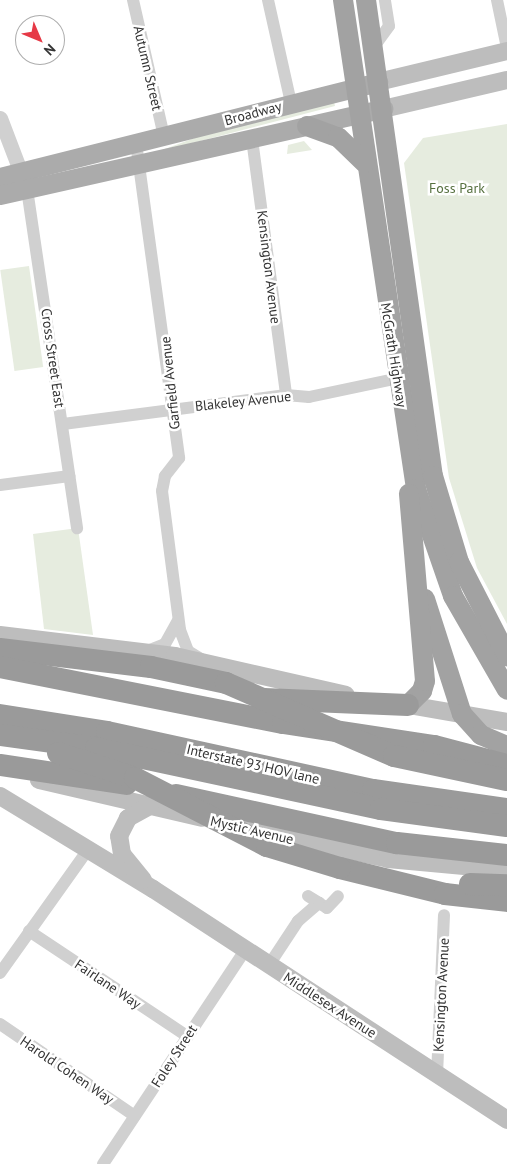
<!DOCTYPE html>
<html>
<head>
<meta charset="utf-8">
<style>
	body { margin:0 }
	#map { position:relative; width:507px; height:1164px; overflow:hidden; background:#fff; font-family:"PT Sans",sans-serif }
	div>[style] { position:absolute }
	.green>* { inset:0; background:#e6ecdf; transform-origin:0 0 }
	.minor>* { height:12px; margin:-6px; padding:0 6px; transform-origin:6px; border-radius:6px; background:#d0d0d0 }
	.tertiary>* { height:15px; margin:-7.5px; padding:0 7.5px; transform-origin:7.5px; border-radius:7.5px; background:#d0d0d0 }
	.secondary>* { height:18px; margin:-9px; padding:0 9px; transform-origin:9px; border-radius:9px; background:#bdbdbd }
	.primary>* { height:19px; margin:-9.5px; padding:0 9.5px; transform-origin:9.5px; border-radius:9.5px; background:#ababab }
	.trunk>* { height:20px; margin:-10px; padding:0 10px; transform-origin:10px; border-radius:10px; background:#a2a2a2 }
	.motorway>* { height:22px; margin:-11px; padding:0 11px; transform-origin:11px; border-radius:11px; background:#9a9a9a }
	.motorway-bridge>* { height:22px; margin:-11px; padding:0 11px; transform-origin:11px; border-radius:11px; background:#9a9a9a }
	span { translate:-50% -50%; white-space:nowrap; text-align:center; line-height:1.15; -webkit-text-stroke:5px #fff; paint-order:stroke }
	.street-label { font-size:14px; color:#333 }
	.park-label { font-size:14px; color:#56703f }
	.north { position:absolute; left:15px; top:15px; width:50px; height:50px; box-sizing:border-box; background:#fff; border:1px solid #adadad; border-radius:50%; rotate:135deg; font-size:14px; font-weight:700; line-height:20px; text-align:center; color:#333 }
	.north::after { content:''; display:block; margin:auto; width:18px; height:22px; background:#e63946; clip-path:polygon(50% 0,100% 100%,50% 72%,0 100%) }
</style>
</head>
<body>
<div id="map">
	<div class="green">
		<i style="clip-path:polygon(334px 102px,335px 106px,154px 153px,208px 133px)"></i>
		<i style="clip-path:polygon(507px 124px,507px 624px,477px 568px,449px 478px,404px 163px,423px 138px)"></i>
		<i style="clip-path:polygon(304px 141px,312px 150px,287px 154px,288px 145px)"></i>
		<i style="left:29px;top:266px;width:102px;height:29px;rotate:82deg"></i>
		<i style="clip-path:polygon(78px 528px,93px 635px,44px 629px,33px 534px)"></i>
	</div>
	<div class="minor">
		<i style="left:133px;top:0;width:139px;rotate:77.2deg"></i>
		<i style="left:268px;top:0;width:106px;rotate:77.4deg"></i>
		<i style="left:497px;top:0;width:49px;rotate:78.2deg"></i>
		<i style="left:373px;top:48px;width:27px;rotate:-54deg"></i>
		<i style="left:389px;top:26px;width:26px;rotate:-99deg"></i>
		<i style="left:252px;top:139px;width:258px;rotate:82.4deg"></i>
		<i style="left:136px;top:143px;width:318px;rotate:82.2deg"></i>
		<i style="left:179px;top:458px;width:23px;rotate:128deg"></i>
		<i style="left:165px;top:476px;width:15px;rotate:101deg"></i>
		<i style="left:162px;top:491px;width:140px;rotate:82.6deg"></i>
		<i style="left:180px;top:630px;width:22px;rotate:69deg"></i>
		<i style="left:188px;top:651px;width:15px;rotate:32deg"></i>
		<i style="left:27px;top:189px;width:343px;rotate:81.6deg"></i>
		<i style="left:63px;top:424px;width:225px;rotate:-7.4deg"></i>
		<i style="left:286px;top:395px;width:23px;rotate:5deg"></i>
		<i style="left:309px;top:397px;width:97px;rotate:-11.9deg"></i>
		<i style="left:0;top:485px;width:70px;rotate:-7.4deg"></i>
		<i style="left:147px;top:651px;width:19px;rotate:-21deg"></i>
		<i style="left:165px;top:644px;width:26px;rotate:-61deg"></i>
		<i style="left:308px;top:896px;width:13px;rotate:32deg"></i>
		<i style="left:29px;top:931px;width:190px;rotate:33.6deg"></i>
		<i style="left:269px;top:965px;width:53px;rotate:-56.6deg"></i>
		<i style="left:298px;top:921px;width:28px;rotate:-41deg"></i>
		<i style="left:319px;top:903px;width:9px;rotate:32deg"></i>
		<i style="left:327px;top:908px;width:16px;rotate:-47deg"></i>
		<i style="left:0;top:973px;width:150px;rotate:-54.5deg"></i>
		<i style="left:0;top:1024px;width:163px;rotate:34.3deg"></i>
		<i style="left:437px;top:1075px;width:160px;rotate:-87.5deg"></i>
		<i style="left:103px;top:1164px;width:258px;rotate:-56.4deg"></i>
	</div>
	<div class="tertiary">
		<i style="left:0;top:118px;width:67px;rotate:69.1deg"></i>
	</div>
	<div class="secondary">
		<i style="left:378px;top:82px;width:133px;rotate:-13.5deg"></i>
		<i style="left:383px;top:109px;width:127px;rotate:-13.2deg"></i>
		<i style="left:0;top:635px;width:176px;rotate:6.8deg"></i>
		<i style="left:175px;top:656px;width:175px;rotate:12.8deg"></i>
		<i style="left:397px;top:703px;width:112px;rotate:9.8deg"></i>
		<i style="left:39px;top:780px;width:167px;rotate:13.1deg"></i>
		<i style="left:0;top:796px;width:179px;rotate:31.3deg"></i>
		<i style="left:153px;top:889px;width:423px;rotate:33.1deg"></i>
		<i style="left:244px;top:828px;width:147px;rotate:12.1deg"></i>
		<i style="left:388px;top:859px;width:120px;rotate:5.3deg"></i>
		<i style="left:143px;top:880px;width:33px;rotate:-129deg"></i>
		<i style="left:122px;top:854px;width:18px;rotate:-99deg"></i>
		<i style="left:119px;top:836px;width:20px;rotate:-63deg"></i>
		<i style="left:128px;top:818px;width:25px;rotate:-29deg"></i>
	</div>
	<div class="primary">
		<i style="left:0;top:177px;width:390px;rotate:-14.1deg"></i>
		<i style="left:0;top:195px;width:393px;rotate:-12.7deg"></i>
	</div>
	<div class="trunk">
		<i style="left:343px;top:0;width:494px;rotate:81.5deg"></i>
		<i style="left:416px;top:489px;width:113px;rotate:70.9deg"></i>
		<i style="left:453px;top:596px;width:108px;rotate:60.1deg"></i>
		<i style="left:366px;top:0;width:481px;rotate:82deg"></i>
		<i style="left:433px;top:476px;width:90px;rotate:73.2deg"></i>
		<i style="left:459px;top:562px;width:106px;rotate:62.9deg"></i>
		<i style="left:307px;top:126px;width:33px;rotate:20deg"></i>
		<i style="left:338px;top:137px;width:37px;rotate:44deg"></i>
		<i style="left:425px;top:599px;width:121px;rotate:72.2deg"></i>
		<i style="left:462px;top:714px;width:28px;rotate:48deg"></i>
		<i style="left:481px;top:735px;width:28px;rotate:23deg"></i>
		<i style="left:408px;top:705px;width:20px;rotate:-45deg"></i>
		<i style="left:422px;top:691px;width:10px;rotate:-73deg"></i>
		<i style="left:425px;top:681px;width:188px;rotate:-94.9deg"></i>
	</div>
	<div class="motorway">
		<i style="left:0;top:649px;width:152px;rotate:6.8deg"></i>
		<i style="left:0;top:667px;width:288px;rotate:11.2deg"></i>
		<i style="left:283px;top:723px;width:153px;rotate:8.7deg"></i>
		<i style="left:434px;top:746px;width:75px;rotate:14.6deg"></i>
		<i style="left:264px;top:699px;width:144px;rotate:2.4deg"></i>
		<i style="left:0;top:715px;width:108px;rotate:9deg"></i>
		<i style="left:107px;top:732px;width:272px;rotate:12.3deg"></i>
		<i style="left:373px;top:790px;width:135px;rotate:8.1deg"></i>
		<i style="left:0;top:735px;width:97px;rotate:7.7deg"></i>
		<i style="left:96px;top:748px;width:291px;rotate:12.1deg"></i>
		<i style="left:381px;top:809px;width:127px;rotate:7.7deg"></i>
		<i style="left:0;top:765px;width:128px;rotate:8.5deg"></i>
		<i style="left:176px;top:795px;width:226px;rotate:12.3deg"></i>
		<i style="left:397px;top:843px;width:111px;rotate:6.2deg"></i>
		<i style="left:340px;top:868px;width:108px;rotate:13.9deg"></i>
		<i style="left:445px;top:894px;width:62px;rotate:6.4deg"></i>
		<i style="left:470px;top:884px;width:37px;rotate:2deg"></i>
	</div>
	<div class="motorway-bridge">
		<i style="left:151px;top:667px;width:77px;rotate:12deg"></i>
		<i style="left:226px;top:683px;width:183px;rotate:23.5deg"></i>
		<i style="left:394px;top:756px;width:116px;rotate:12deg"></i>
		<i style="left:58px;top:753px;width:81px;rotate:18deg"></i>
		<i style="left:135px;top:778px;width:148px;rotate:27.3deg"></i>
		<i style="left:267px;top:846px;width:76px;rotate:16.8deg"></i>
	</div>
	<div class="street-label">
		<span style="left:148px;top:68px;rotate:77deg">Autumn Street</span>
		<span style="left:253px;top:113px;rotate:-15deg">Broadway</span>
		<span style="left:269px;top:267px;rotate:83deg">Kensington Avenue</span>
		<span style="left:394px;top:355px;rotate:81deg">McGrath Highway</span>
		<span style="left:53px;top:358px;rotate:82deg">Cross Street East</span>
		<span style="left:170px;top:383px;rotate:-96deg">Garfield Avenue</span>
		<span style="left:243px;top:401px;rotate:-6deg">Blakeley Avenue</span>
		<span style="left:253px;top:764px;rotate:13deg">Interstate 93 HOV lane</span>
		<span style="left:252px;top:830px;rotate:13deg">Mystic Avenue</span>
		<span style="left:108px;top:984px;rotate:34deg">Fairlane Way</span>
		<span style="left:441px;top:995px;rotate:-87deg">Kensington Avenue</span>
		<span style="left:330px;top:1005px;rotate:33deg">Middlesex Avenue</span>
		<span style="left:174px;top:1056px;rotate:-57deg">Foley Street</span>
		<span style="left:67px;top:1070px;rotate:34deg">Harold Cohen Way</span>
	</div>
	<div class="park-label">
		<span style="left:457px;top:188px">Foss Park</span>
	</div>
	<div class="north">N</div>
</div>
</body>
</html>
